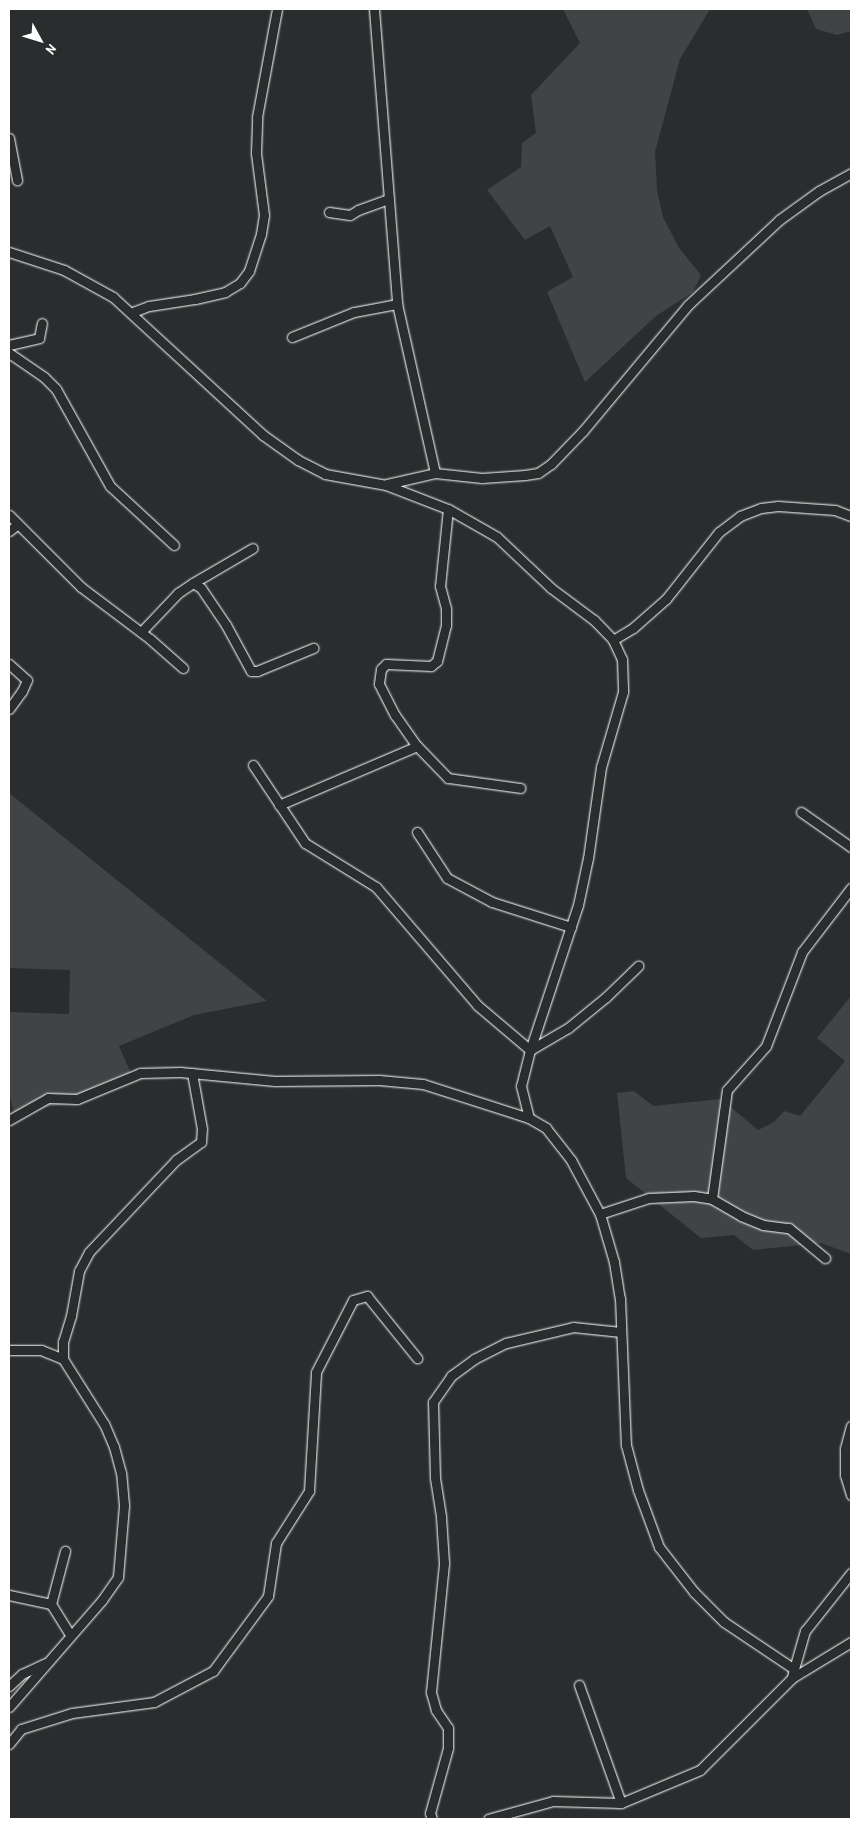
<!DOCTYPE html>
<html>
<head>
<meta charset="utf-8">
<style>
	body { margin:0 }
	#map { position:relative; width:860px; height:1828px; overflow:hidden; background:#2a2d2e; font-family:"Patrick Hand",sans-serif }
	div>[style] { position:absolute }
	.green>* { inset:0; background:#414445 }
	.roads { filter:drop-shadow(0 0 1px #fff) drop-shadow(0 0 1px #fff) }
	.street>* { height:9px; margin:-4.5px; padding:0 4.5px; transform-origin:4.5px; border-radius:4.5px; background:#2a2d2e }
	span { translate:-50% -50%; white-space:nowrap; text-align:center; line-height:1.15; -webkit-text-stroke:4px #2a2d2e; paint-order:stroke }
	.frame { position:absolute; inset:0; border:10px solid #fff; pointer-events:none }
	.north { position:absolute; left:15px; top:15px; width:50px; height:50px; -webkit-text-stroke:4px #2a2d2e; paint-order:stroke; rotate:129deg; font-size:14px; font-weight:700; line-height:20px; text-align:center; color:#fff }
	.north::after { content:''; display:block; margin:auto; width:18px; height:22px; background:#fff; clip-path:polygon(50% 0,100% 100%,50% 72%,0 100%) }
</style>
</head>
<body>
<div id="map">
	<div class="green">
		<i style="clip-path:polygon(563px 9px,710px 9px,680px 59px,655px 152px,657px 190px,663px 217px,679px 248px,701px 275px,693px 292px,656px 316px,585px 382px,547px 292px,573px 277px,550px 226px,525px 240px,487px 190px,521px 167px,522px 143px,536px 133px,531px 95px,580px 43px)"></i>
		<i style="clip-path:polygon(807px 9px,851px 9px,851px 31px,837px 35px,816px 29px)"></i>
		<i style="clip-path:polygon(9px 793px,267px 1001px,194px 1015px,119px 1046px,133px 1078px,76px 1102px,14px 1113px,9px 1094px,9px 1012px,69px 1014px,70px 970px,9px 968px)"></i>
		<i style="clip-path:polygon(851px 996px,851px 1254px,821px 1243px,753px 1250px,734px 1235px,701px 1238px,626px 1178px,617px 1093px,634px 1091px,653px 1106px,721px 1099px,758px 1130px,774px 1122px,784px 1111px,800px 1116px,845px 1061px,817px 1038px)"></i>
	</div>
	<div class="roads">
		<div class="street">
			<i style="left:374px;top:9px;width:296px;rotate:85.5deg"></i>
			<i style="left:397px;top:304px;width:173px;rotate:77.3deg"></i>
			<i style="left:9px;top:138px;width:43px;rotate:79.2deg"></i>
			<i style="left:329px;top:212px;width:21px;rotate:8deg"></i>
			<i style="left:350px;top:215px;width:9px;rotate:-32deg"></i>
			<i style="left:358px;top:210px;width:33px;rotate:-20deg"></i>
			<i style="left:9px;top:252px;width:58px;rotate:18.1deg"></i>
			<i style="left:64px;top:270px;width:56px;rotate:28.9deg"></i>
			<i style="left:113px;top:297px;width:204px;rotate:42.6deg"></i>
			<i style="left:263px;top:435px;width:43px;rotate:35.5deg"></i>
			<i style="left:298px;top:460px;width:30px;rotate:27deg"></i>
			<i style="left:325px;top:474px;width:62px;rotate:10.2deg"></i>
			<i style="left:386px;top:485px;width:66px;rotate:21.2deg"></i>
			<i style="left:448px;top:509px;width:56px;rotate:29.7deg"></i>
			<i style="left:497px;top:537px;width:74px;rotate:43.4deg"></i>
			<i style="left:551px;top:588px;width:54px;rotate:36.7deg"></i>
			<i style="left:594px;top:620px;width:28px;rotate:46deg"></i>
			<i style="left:613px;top:640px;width:21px;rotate:65deg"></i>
			<i style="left:622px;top:659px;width:33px;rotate:88deg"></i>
			<i style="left:623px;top:692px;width:78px;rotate:106.3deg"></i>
			<i style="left:601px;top:767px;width:92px;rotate:98.1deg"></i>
			<i style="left:588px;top:858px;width:48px;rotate:102deg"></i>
			<i style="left:578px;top:905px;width:153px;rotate:108.3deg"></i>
			<i style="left:530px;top:1050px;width:37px;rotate:104deg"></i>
			<i style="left:521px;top:1086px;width:33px;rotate:76deg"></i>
			<i style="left:133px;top:312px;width:17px;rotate:-21deg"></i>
			<i style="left:149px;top:306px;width:47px;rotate:-8.7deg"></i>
			<i style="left:195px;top:299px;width:31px;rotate:-13deg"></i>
			<i style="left:225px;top:292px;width:17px;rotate:-31deg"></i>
			<i style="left:240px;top:283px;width:15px;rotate:-53deg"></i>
			<i style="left:249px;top:271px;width:39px;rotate:-72deg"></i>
			<i style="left:261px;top:234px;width:19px;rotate:-81deg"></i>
			<i style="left:264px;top:215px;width:63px;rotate:-97.4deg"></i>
			<i style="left:256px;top:153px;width:36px;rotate:-88deg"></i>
			<i style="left:257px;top:117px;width:110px;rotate:-79.5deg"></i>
			<i style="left:292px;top:337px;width:67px;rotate:-22deg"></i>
			<i style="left:354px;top:312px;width:44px;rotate:-10.5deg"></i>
			<i style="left:9px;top:345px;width:31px;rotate:-13deg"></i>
			<i style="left:39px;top:338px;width:15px;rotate:-79deg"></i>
			<i style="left:9px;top:353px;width:42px;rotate:34.4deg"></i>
			<i style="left:44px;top:377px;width:17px;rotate:45deg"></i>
			<i style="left:56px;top:389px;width:111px;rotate:60.9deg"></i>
			<i style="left:110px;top:486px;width:87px;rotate:42.7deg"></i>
			<i style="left:387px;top:484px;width:49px;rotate:-12.9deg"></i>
			<i style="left:435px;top:473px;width:47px;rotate:6.1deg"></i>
			<i style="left:482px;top:478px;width:43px;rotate:-4deg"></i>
			<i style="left:525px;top:475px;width:13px;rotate:-9deg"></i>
			<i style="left:538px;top:473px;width:16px;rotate:-35deg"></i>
			<i style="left:551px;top:464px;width:46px;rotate:-45.9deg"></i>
			<i style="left:583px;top:431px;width:164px;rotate:-50.2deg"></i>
			<i style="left:688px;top:305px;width:125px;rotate:-43deg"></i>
			<i style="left:779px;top:220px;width:49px;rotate:-35.9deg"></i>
			<i style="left:819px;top:191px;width:37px;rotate:-29deg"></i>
			<i style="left:448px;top:509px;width:77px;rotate:95.9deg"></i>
			<i style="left:440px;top:586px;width:24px;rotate:75deg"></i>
			<i style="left:446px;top:609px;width:16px;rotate:90deg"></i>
			<i style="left:446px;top:625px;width:37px;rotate:104deg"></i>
			<i style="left:437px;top:661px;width:8px;rotate:140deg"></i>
			<i style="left:431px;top:666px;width:45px;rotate:-177.5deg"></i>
			<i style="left:386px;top:664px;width:7px;rotate:135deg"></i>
			<i style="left:381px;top:669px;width:15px;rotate:98deg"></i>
			<i style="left:379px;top:684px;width:35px;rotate:63deg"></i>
			<i style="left:395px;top:715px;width:38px;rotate:55deg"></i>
			<i style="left:417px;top:746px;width:45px;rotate:45.9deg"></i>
			<i style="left:448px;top:778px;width:73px;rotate:7.9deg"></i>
			<i style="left:9px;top:515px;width:102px;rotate:45deg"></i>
			<i style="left:81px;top:587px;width:86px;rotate:37deg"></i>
			<i style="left:150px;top:639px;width:44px;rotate:41.3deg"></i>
			<i style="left:9px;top:531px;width:11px;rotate:-38deg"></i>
			<i style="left:193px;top:583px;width:69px;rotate:-30.3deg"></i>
			<i style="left:141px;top:632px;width:54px;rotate:-46.5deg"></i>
			<i style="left:178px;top:593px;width:18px;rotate:-34deg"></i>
			<i style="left:193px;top:583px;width:9px;rotate:32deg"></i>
			<i style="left:201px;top:588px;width:45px;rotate:56deg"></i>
			<i style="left:226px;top:625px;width:52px;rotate:61.5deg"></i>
			<i style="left:251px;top:671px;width:6px"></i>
			<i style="left:257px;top:671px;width:61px;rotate:-22.3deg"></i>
			<i style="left:613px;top:640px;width:23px;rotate:-31deg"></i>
			<i style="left:633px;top:628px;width:44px;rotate:-41.3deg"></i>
			<i style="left:666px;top:599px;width:85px;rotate:-51.7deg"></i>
			<i style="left:719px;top:532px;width:26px;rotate:-37deg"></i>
			<i style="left:740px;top:516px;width:22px;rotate:-21deg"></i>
			<i style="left:761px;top:508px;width:17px;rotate:-7deg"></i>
			<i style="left:778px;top:506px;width:57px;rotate:4deg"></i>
			<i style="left:835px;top:510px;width:17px;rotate:21deg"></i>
			<i style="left:9px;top:664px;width:24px;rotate:42deg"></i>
			<i style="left:27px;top:680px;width:12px;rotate:114deg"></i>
			<i style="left:22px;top:691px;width:22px;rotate:126deg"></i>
			<i style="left:253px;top:765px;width:94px;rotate:56.3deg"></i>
			<i style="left:305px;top:843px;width:84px;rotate:31.8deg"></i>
			<i style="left:376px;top:887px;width:155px;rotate:49.4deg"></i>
			<i style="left:477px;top:1005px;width:70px;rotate:40.3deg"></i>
			<i style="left:530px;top:1050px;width:44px;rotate:-30.1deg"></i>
			<i style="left:568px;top:1028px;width:49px;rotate:-39.2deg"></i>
			<i style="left:606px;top:997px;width:45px;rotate:-44.1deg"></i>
			<i style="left:279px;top:805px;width:150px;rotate:-23.1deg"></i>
			<i style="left:801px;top:812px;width:61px;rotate:35deg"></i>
			<i style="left:417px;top:832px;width:55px;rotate:56.9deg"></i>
			<i style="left:447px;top:878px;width:51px;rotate:28.1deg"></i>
			<i style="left:492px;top:902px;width:83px;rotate:17.6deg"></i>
			<i style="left:9px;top:1120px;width:45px;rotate:-29.4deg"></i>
			<i style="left:48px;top:1098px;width:29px;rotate:2deg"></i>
			<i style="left:77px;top:1099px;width:68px;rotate:-22.4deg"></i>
			<i style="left:140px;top:1073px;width:40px;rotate:-1.4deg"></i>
			<i style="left:180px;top:1072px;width:95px;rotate:5.4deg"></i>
			<i style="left:275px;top:1081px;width:104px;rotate:-0.6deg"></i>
			<i style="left:379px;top:1080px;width:44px;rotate:5.2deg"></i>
			<i style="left:423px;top:1084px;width:111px;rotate:17.8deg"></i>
			<i style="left:529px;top:1118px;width:20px;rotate:30deg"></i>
			<i style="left:546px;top:1128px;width:41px;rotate:52deg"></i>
			<i style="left:571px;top:1160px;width:61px;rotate:61.8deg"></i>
			<i style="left:600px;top:1214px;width:50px;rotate:73.7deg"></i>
			<i style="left:614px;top:1262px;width:36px;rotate:81deg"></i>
			<i style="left:620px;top:1298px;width:147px;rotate:87.7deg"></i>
			<i style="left:626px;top:1445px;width:47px;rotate:75.1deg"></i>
			<i style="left:638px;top:1490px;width:61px;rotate:69.8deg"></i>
			<i style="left:659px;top:1547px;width:57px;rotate:52.1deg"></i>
			<i style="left:694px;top:1592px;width:42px;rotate:45deg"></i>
			<i style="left:724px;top:1622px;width:84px;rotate:33.9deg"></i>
			<i style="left:794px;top:1669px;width:9px;rotate:103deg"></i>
			<i style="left:792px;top:1678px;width:130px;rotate:135deg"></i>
			<i style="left:700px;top:1770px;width:86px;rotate:157.3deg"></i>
			<i style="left:621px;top:1803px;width:68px;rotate:-178.3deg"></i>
			<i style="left:553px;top:1801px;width:67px;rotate:164.5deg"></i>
			<i style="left:712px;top:1199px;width:110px;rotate:-82.2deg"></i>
			<i style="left:727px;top:1090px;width:59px;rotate:-48.4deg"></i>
			<i style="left:766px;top:1046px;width:101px;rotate:-69deg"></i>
			<i style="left:802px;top:952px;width:81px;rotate:-52.6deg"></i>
			<i style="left:600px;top:1214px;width:52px;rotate:-18.1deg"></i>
			<i style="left:649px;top:1198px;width:45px;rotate:-2.5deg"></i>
			<i style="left:694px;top:1196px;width:18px;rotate:9deg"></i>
			<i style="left:712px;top:1199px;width:34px;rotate:30deg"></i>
			<i style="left:741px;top:1216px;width:24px;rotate:22deg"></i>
			<i style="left:763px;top:1225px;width:26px;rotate:7deg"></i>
			<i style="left:789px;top:1228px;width:47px;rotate:39.8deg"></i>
			<i style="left:9px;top:1350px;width:32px"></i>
			<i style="left:41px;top:1350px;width:24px;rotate:22deg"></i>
			<i style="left:851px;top:1426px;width:24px;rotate:105deg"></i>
			<i style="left:845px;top:1449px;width:26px;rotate:90deg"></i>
			<i style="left:845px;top:1475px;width:21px;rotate:73deg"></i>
			<i style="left:9px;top:1595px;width:43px;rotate:12.1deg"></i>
			<i style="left:51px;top:1604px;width:36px;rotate:58deg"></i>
			<i style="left:51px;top:1604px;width:55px;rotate:-75.2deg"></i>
			<i style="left:794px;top:1669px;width:40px;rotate:-74deg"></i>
			<i style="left:805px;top:1631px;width:74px;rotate:-51.6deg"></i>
			<i style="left:792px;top:1678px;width:69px;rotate:-31.4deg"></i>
			<i style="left:579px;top:1685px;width:125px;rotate:70.4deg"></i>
			<i style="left:9px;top:1686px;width:18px;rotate:-43deg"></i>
			<i style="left:22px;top:1674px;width:26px;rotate:-25deg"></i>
			<i style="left:9px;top:1707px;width:142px;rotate:-49deg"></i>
			<i style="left:102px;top:1600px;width:28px;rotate:-55deg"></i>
			<i style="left:118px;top:1577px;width:72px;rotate:-85.2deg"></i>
			<i style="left:124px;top:1505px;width:32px;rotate:-95deg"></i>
			<i style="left:121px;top:1473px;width:27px;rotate:-105deg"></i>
			<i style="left:114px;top:1447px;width:25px;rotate:-113deg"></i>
			<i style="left:104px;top:1424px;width:77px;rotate:-122.2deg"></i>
			<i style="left:63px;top:1359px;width:17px;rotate:-90deg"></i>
			<i style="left:63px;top:1342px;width:27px;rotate:-73deg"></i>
			<i style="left:71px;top:1316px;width:46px;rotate:-79.9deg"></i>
			<i style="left:79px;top:1271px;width:21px;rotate:-62deg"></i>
			<i style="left:89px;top:1252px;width:127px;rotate:-46.6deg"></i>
			<i style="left:176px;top:1160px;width:31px;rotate:-36deg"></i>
			<i style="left:201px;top:1142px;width:13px;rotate:-86deg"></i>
			<i style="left:202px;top:1129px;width:57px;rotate:-100.1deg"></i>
			<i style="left:9px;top:1744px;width:19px;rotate:-51deg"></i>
			<i style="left:21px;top:1729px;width:53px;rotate:-17.4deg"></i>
			<i style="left:72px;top:1713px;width:83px;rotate:-7.6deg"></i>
			<i style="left:154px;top:1702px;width:67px;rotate:-27.7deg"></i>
			<i style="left:213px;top:1671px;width:93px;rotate:-53.7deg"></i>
			<i style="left:268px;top:1596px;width:54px;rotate:-81.4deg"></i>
			<i style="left:276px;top:1543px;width:62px;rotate:-57.6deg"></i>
			<i style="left:309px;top:1491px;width:119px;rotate:-86.6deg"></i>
			<i style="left:316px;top:1372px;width:81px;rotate:-62.8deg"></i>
			<i style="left:353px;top:1300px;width:15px;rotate:-16deg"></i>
			<i style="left:367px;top:1296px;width:80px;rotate:51.1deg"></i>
			<i style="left:432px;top:1819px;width:6px;rotate:-108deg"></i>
			<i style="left:430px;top:1813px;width:67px;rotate:-74.5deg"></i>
			<i style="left:448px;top:1748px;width:20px;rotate:-90deg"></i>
			<i style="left:448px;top:1728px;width:22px;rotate:-124deg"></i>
			<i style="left:436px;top:1710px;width:19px;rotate:-106deg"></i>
			<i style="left:431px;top:1692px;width:130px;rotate:-84.2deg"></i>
			<i style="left:444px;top:1563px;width:47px;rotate:-93.7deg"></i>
			<i style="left:441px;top:1516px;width:38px;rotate:-99deg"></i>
			<i style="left:435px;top:1478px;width:76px;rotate:-91.5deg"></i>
			<i style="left:433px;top:1402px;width:32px;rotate:-55deg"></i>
			<i style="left:451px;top:1376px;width:29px;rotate:-36deg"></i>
			<i style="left:474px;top:1359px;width:36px;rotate:-27deg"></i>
			<i style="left:506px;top:1343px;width:69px;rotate:-13.4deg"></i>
			<i style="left:573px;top:1327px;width:48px;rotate:5.9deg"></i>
		</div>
	</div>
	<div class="frame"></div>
	<div class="north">N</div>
</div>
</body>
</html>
